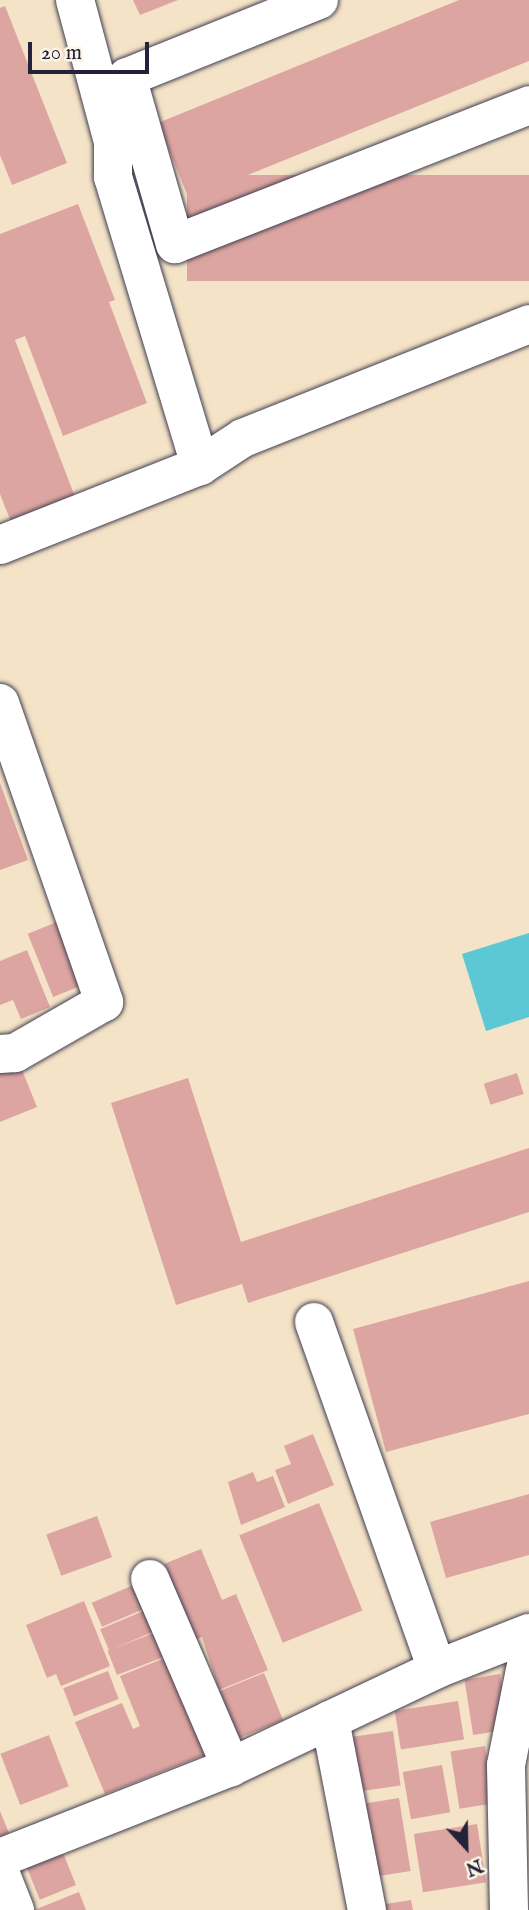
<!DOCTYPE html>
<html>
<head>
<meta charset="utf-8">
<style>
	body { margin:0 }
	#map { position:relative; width:529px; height:1910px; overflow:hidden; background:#f4e3c7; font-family:"IM FELL English",serif }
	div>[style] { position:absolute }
	.water>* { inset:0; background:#5cc7d5 }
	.building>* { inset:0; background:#dda5a1; transform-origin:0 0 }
	.roads { filter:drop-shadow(0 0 2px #423f50) drop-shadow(0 0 2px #423f50) }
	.minor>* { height:38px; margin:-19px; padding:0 19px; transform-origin:19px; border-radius:19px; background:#fff }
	span { translate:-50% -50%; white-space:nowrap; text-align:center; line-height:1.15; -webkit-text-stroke:7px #fcf5e5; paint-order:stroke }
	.north { position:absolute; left:431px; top:1812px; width:70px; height:70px; -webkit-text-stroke:5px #fcf5e5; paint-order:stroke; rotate:158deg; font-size:19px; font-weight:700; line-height:28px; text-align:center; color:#22223b }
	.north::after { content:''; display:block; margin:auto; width:24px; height:32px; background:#22223b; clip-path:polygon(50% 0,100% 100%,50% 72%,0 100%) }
	.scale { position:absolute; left:28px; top:42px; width:121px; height:32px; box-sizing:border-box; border:4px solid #22223b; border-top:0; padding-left:9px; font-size:21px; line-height:24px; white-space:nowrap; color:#22223b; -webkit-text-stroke:5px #fcf5e5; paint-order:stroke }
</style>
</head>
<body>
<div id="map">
	<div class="water">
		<i style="clip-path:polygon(529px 933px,529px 1017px,486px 1031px,462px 954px)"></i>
	</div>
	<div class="building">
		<i style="clip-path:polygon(133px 0,178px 0,140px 15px)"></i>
		<i style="clip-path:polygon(459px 0,529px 0,529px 61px,189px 199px,158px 123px)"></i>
		<i style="clip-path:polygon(5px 6px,67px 163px,12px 185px,0 155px,0 8px)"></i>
		<i style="left:529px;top:175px;width:106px;height:342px;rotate:90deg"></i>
		<i style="clip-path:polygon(78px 204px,115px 300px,109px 302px,147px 403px,63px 436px,25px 336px,15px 340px,75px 497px,11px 522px,0 494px,0 234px)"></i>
		<i style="clip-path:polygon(0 783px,28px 860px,0 870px)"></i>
		<i style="left:62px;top:920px;width:68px;height:37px;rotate:68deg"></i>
		<i style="clip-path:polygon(27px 950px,50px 1007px,21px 1019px,13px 1000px,0 1005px,0 961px)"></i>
		<i style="clip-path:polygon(18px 1060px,37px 1107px,0 1122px,0 1067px)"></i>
		<i style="left:517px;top:1073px;width:22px;height:35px;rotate:72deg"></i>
		<i style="clip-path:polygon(188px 1078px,241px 1242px,529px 1148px,529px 1212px,248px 1303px,242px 1284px,176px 1305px,111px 1103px)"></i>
		<i style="clip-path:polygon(529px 1281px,529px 1414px,386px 1452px,353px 1329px)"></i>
		<i style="clip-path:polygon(313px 1434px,334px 1485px,288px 1504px,275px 1470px,291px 1464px,284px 1446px)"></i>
		<i style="clip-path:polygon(253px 1472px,257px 1482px,273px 1476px,285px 1507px,241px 1525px,228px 1482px)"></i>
		<i style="clip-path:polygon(529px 1494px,529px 1555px,446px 1578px,430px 1522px)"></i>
		<i style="left:319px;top:1503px;width:116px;height:86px;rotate:68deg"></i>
		<i style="left:97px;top:1516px;width:44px;height:54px;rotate:70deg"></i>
		<i style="clip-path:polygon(201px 1549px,222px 1600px,236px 1594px,268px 1670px,219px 1690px,202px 1637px,194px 1640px,164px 1564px)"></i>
		<i style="left:136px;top:1584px;width:26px;height:48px;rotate:67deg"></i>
		<i style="clip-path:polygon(84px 1601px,110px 1666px,61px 1686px,56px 1674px,47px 1678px,26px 1625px)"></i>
		<i style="left:148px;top:1609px;width:23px;height:52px;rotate:67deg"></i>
		<i style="left:159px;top:1631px;width:26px;height:55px;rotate:69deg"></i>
		<i style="clip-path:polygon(167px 1657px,217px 1750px,105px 1794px,75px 1722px,122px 1703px,133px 1729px,140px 1726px,120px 1676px)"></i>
		<i style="left:108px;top:1671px;width:30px;height:48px;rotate:69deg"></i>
		<i style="left:264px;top:1673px;width:51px;height:48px;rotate:68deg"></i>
		<i style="left:500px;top:1674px;width:56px;height:36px;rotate:81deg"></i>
		<i style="left:458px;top:1701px;width:39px;height:64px;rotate:81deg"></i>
		<i style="left:393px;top:1731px;width:55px;height:48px;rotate:82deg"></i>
		<i style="left:49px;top:1735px;width:55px;height:52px;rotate:69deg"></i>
		<i style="left:485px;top:1746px;width:58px;height:35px;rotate:81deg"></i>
		<i style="left:442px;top:1765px;width:48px;height:40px;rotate:80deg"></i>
		<i style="left:399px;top:1798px;width:74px;height:41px;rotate:81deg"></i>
		<i style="clip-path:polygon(0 1811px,9px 1833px,0 1837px)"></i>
		<i style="left:477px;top:1824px;width:59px;height:64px;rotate:81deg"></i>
		<i style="left:61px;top:1848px;width:40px;height:39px;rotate:68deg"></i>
		<i style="clip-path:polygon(79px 1892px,86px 1910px,34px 1910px)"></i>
		<i style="clip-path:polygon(411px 1900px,413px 1910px,374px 1910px,373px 1906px)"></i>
	</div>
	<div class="roads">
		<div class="minor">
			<i style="left:75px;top:0;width:147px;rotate:75deg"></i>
			<i style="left:113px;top:142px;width:35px;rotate:90deg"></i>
			<i style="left:113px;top:177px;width:302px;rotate:73.2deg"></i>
			<i style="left:319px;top:0;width:207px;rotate:158.1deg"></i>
			<i style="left:127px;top:77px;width:174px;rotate:74deg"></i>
			<i style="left:175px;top:244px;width:380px;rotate:-21.4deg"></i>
			<i style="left:0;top:545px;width:215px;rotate:-21.6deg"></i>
			<i style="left:200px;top:466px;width:51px;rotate:-33.1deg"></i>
			<i style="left:243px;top:438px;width:308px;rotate:-21.7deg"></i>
			<i style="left:0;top:703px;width:317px;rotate:70.8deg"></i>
			<i style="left:104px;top:1002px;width:103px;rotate:150.2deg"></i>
			<i style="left:15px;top:1053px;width:15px;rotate:176deg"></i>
			<i style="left:314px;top:1322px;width:368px;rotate:70.5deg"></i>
			<i style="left:150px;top:1579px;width:205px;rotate:66.7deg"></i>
			<i style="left:330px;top:1720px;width:194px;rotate:79deg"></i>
			<i style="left:0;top:1858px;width:248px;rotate:-21.5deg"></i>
			<i style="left:231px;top:1767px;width:228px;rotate:-25.4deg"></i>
			<i style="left:437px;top:1669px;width:99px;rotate:-21.4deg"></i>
			<i style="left:0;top:1872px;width:41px;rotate:68.5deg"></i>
			<i style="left:509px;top:1910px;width:145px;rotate:-91.2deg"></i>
			<i style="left:506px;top:1765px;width:117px;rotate:-78.7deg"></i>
		</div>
	</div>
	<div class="north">N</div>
	<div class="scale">20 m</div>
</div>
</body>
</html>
